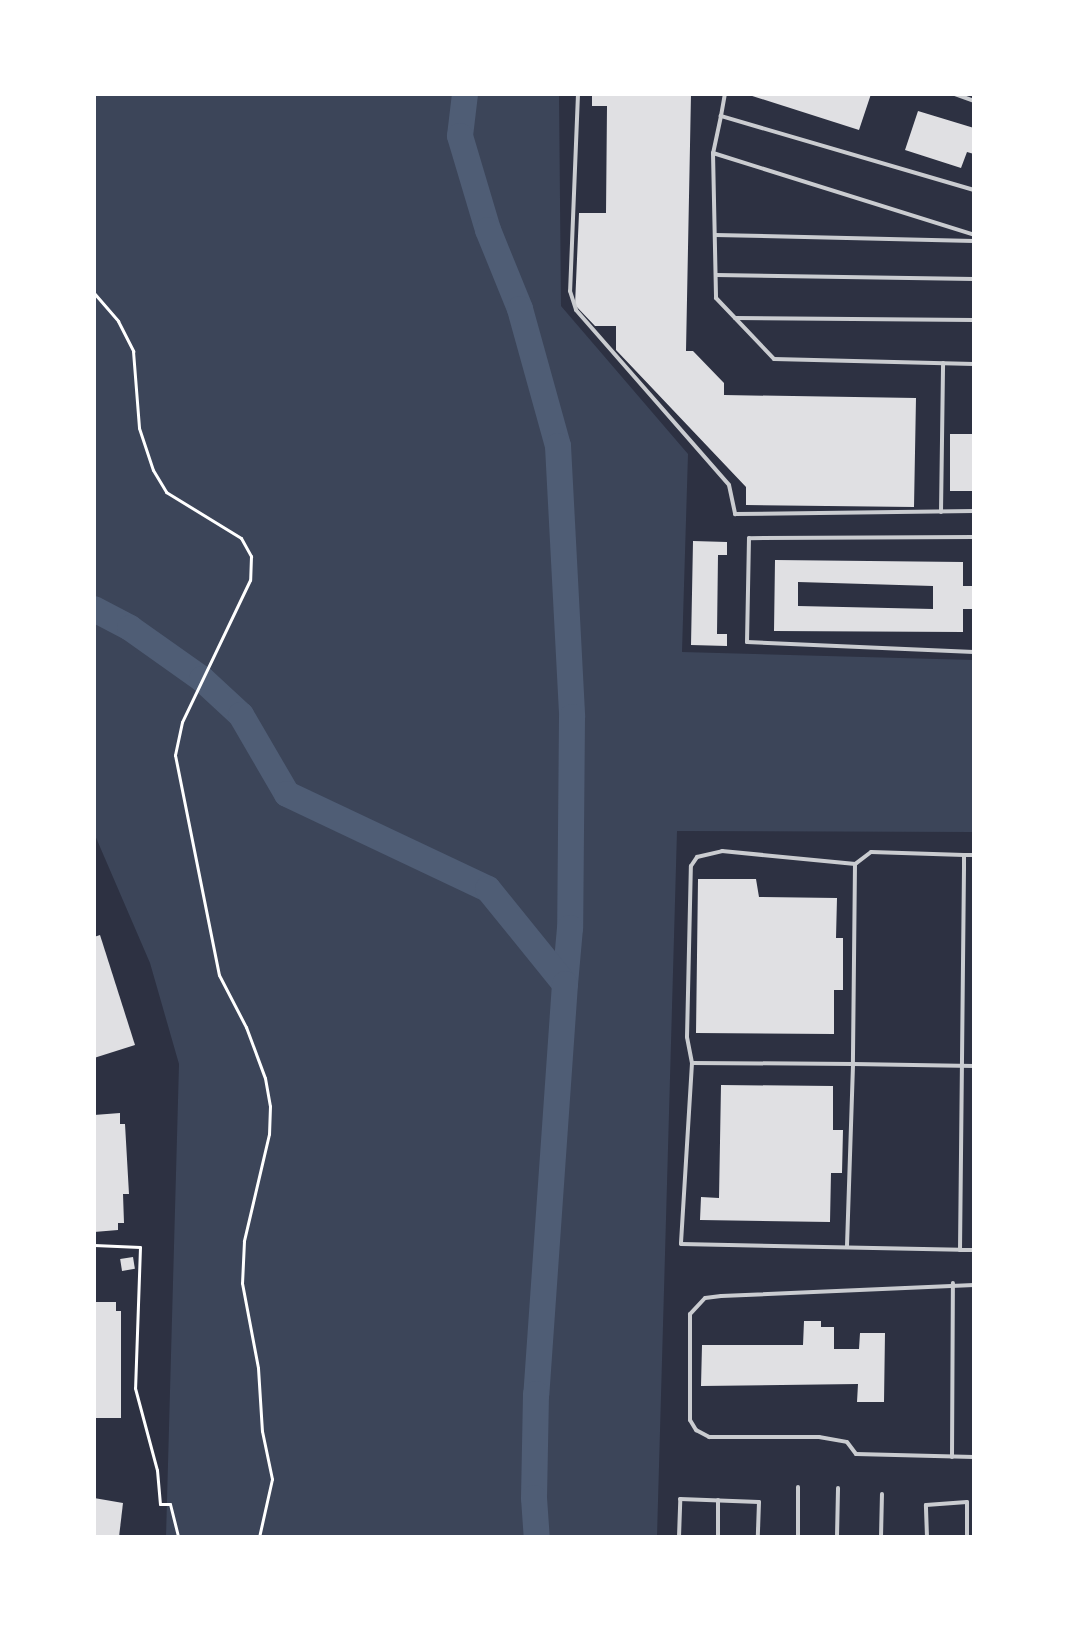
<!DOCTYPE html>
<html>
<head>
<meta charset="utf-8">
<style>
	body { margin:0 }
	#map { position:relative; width:1068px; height:1631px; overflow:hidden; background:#2d3142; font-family:Arial,sans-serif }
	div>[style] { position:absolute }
	.green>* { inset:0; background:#3c4559 }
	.river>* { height:26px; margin:-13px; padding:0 13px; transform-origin:13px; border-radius:13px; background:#4f5d75 }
	.building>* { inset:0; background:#e0e0e3; transform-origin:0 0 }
	.path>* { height:3px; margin:-1.5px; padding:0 1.5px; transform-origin:1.5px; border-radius:1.5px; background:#fff }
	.service>* { height:4px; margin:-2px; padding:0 2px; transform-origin:2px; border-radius:2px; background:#caccd0 }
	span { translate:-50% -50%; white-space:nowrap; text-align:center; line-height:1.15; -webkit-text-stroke:8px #fff; paint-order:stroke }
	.frame { position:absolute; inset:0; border:96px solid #fff; pointer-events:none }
</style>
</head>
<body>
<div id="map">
	<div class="green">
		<i style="clip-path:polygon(94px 94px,559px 94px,561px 306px,688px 454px,682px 652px,974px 660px,974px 832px,677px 831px,657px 1537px,166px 1537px,179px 1064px,150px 963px,94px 833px)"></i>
	</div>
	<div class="river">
		<i style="left:465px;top:94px;width:42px;rotate:96.8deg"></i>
		<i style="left:460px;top:136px;width:98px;rotate:73.4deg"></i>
		<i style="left:488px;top:230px;width:85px;rotate:67.9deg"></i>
		<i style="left:520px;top:309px;width:142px;rotate:74.5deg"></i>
		<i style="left:558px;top:446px;width:271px;rotate:87deg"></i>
		<i style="left:572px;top:717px;width:211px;rotate:90.5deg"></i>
		<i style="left:570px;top:928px;width:56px;rotate:95.1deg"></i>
		<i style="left:94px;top:609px;width:41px;rotate:27.8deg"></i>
		<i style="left:130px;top:628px;width:88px;rotate:35.3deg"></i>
		<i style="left:202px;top:679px;width:53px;rotate:42.7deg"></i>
		<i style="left:241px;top:715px;width:91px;rotate:59.8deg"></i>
		<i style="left:287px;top:794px;width:222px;rotate:25.3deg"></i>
		<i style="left:488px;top:889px;width:122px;rotate:51deg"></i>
		<i style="left:565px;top:984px;width:411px;rotate:94deg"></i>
		<i style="left:536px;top:1394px;width:104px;rotate:91.1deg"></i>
		<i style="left:534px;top:1498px;width:39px;rotate:86deg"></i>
	</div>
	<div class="building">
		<i style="clip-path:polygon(592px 94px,691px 94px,686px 351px,693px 351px,724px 383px,724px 395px,916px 398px,914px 507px,746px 505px,746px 487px,616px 350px,616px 326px,595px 326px,575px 305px,579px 213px,606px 213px,607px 106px,592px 106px)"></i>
		<i style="clip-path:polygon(746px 94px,871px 94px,859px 130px)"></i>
		<i style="clip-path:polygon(918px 111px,974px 128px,974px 154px,967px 152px,961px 168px,905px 150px)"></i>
		<i style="left:950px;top:434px;width:24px;height:57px"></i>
		<i style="clip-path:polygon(693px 541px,727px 542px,727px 555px,718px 555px,717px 634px,727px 634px,727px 646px,691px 645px)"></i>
		<i style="clip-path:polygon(evenodd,775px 560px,963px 562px,963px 586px,974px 586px,974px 609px,963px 609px,963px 632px,774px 631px,775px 560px,798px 582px,933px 586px,933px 609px,798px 606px,798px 582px)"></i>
		<i style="clip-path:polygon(698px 879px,756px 879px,759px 897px,837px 898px,836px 938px,843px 938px,843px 990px,834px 990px,834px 1034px,696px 1033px)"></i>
		<i style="clip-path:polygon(100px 935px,135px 1045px,94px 1058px,94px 937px)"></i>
		<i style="clip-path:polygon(721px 1085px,833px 1086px,833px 1130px,843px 1130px,842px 1173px,831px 1173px,830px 1222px,700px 1220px,701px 1197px,719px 1198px)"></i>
		<i style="clip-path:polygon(120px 1113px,120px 1124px,125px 1124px,129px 1194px,123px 1194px,124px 1223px,118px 1223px,118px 1230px,94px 1232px,94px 1115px)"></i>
		<i style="left:133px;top:1257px;width:12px;height:13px;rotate:81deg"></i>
		<i style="clip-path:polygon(94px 1302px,116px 1302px,116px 1311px,121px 1311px,121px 1418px,94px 1418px)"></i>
		<i style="clip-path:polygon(804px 1321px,821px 1321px,821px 1327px,834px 1327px,834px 1349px,859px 1349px,860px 1333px,885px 1333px,884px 1402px,857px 1402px,858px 1384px,701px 1386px,702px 1345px,803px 1345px)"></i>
		<i style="clip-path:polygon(94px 1498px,123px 1503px,119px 1537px,94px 1537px)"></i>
	</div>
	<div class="path">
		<i style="left:94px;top:293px;width:37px;rotate:49deg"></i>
		<i style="left:118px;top:321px;width:34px;rotate:63deg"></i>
		<i style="left:133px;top:351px;width:77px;rotate:85.5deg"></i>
		<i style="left:139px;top:428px;width:44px;rotate:71.6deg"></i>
		<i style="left:153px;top:470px;width:26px;rotate:59deg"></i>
		<i style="left:166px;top:492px;width:88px;rotate:31.5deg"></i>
		<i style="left:241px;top:538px;width:21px;rotate:61deg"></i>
		<i style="left:251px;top:556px;width:24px;rotate:92deg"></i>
		<i style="left:250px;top:580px;width:157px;rotate:115.6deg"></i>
		<i style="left:182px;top:722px;width:34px;rotate:102deg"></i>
		<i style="left:175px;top:755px;width:224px;rotate:78.7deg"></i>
		<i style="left:219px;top:975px;width:59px;rotate:62.6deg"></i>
		<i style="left:246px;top:1027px;width:54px;rotate:69.6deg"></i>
		<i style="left:265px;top:1078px;width:28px;rotate:80deg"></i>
		<i style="left:270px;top:1106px;width:28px;rotate:92deg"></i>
		<i style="left:269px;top:1134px;width:110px;rotate:103.2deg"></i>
		<i style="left:244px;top:1241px;width:42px;rotate:92.7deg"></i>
		<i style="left:242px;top:1283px;width:86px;rotate:79.3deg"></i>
		<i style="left:258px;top:1368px;width:63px;rotate:86.4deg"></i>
		<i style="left:262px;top:1431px;width:49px;rotate:78.2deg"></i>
		<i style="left:272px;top:1479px;width:59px;rotate:102.6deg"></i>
		<i style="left:94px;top:1245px;width:46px;rotate:2.5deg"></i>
		<i style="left:140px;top:1247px;width:141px;rotate:92deg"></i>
		<i style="left:135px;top:1388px;width:85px;rotate:75deg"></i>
		<i style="left:157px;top:1470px;width:34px;rotate:85deg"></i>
		<i style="left:160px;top:1504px;width:10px"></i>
		<i style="left:170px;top:1504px;width:34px;rotate:76deg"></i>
	</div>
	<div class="service">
		<i style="left:578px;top:94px;width:197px;rotate:92.3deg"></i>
		<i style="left:570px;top:291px;width:20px;rotate:72deg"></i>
		<i style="left:576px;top:310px;width:232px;rotate:48.8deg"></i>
		<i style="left:729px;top:485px;width:30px;rotate:78deg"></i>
		<i style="left:735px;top:514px;width:239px;rotate:-0.7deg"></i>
		<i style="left:955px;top:94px;width:20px;rotate:20deg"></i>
		<i style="left:721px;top:116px;width:22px;rotate:-80deg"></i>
		<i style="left:713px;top:153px;width:145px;rotate:88.8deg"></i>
		<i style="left:716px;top:298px;width:84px;rotate:46.4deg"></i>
		<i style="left:774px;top:359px;width:200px;rotate:1.4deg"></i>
		<i style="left:974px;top:190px;width:264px;rotate:-163.7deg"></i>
		<i style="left:721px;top:116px;width:38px;rotate:102deg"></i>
		<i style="left:713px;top:153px;width:274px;rotate:17.4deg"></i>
		<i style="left:715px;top:235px;width:259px;rotate:1.3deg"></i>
		<i style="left:716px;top:275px;width:258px;rotate:0.9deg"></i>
		<i style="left:735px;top:318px;width:239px;rotate:0.5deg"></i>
		<i style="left:941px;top:512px;width:149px;rotate:-89.2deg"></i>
		<i style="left:974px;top:537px;width:225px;rotate:179.7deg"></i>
		<i style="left:749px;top:538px;width:104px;rotate:91.1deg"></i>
		<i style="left:747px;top:642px;width:227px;rotate:2.5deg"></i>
		<i style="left:964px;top:855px;width:93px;rotate:-178.2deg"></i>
		<i style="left:871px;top:852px;width:20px;rotate:143deg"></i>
		<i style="left:855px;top:864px;width:200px;rotate:90.6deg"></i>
		<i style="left:853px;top:1064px;width:161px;rotate:-179.6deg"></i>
		<i style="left:692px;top:1063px;width:181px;rotate:93.5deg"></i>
		<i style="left:681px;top:1244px;width:279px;rotate:1.2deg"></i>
		<i style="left:960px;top:1250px;width:381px;rotate:-89.4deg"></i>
		<i style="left:964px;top:869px;width:14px;rotate:-90deg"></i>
		<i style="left:964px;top:855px;width:10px"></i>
		<i style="left:692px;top:1063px;width:26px;rotate:-101deg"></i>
		<i style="left:687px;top:1037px;width:171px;rotate:-88.7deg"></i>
		<i style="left:691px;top:866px;width:11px;rotate:-56deg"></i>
		<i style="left:697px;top:857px;width:26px;rotate:-13deg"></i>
		<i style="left:722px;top:851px;width:134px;rotate:5.6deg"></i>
		<i style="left:847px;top:1246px;width:182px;rotate:-88.1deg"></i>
		<i style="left:853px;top:1064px;width:121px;rotate:0.9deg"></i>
		<i style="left:960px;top:1250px;width:14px"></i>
		<i style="left:974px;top:1285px;width:253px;rotate:177.5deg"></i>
		<i style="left:721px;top:1296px;width:16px;rotate:173deg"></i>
		<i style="left:705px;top:1298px;width:22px;rotate:133deg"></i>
		<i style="left:690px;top:1314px;width:106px;rotate:90deg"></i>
		<i style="left:690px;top:1420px;width:12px;rotate:59deg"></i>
		<i style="left:696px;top:1430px;width:15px;rotate:28deg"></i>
		<i style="left:709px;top:1437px;width:110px"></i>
		<i style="left:819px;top:1437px;width:28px;rotate:10deg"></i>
		<i style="left:847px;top:1442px;width:15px;rotate:53deg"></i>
		<i style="left:856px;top:1454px;width:118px;rotate:1.5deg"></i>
		<i style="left:952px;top:1457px;width:174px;rotate:-89.7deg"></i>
		<i style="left:679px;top:1537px;width:38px;rotate:-88deg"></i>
		<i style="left:680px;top:1499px;width:79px;rotate:2.2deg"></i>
		<i style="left:759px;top:1502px;width:35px;rotate:92deg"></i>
		<i style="left:718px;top:1537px;width:37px;rotate:-90deg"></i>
		<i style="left:798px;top:1537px;width:50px;rotate:-90deg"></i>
		<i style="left:837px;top:1537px;width:49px;rotate:-88.8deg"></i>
		<i style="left:881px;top:1537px;width:43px;rotate:-88.7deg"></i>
		<i style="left:927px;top:1537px;width:32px;rotate:-92deg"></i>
		<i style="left:926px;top:1505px;width:41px;rotate:-4.2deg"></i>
		<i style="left:967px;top:1502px;width:35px;rotate:90deg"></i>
	</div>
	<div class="frame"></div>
</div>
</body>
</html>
